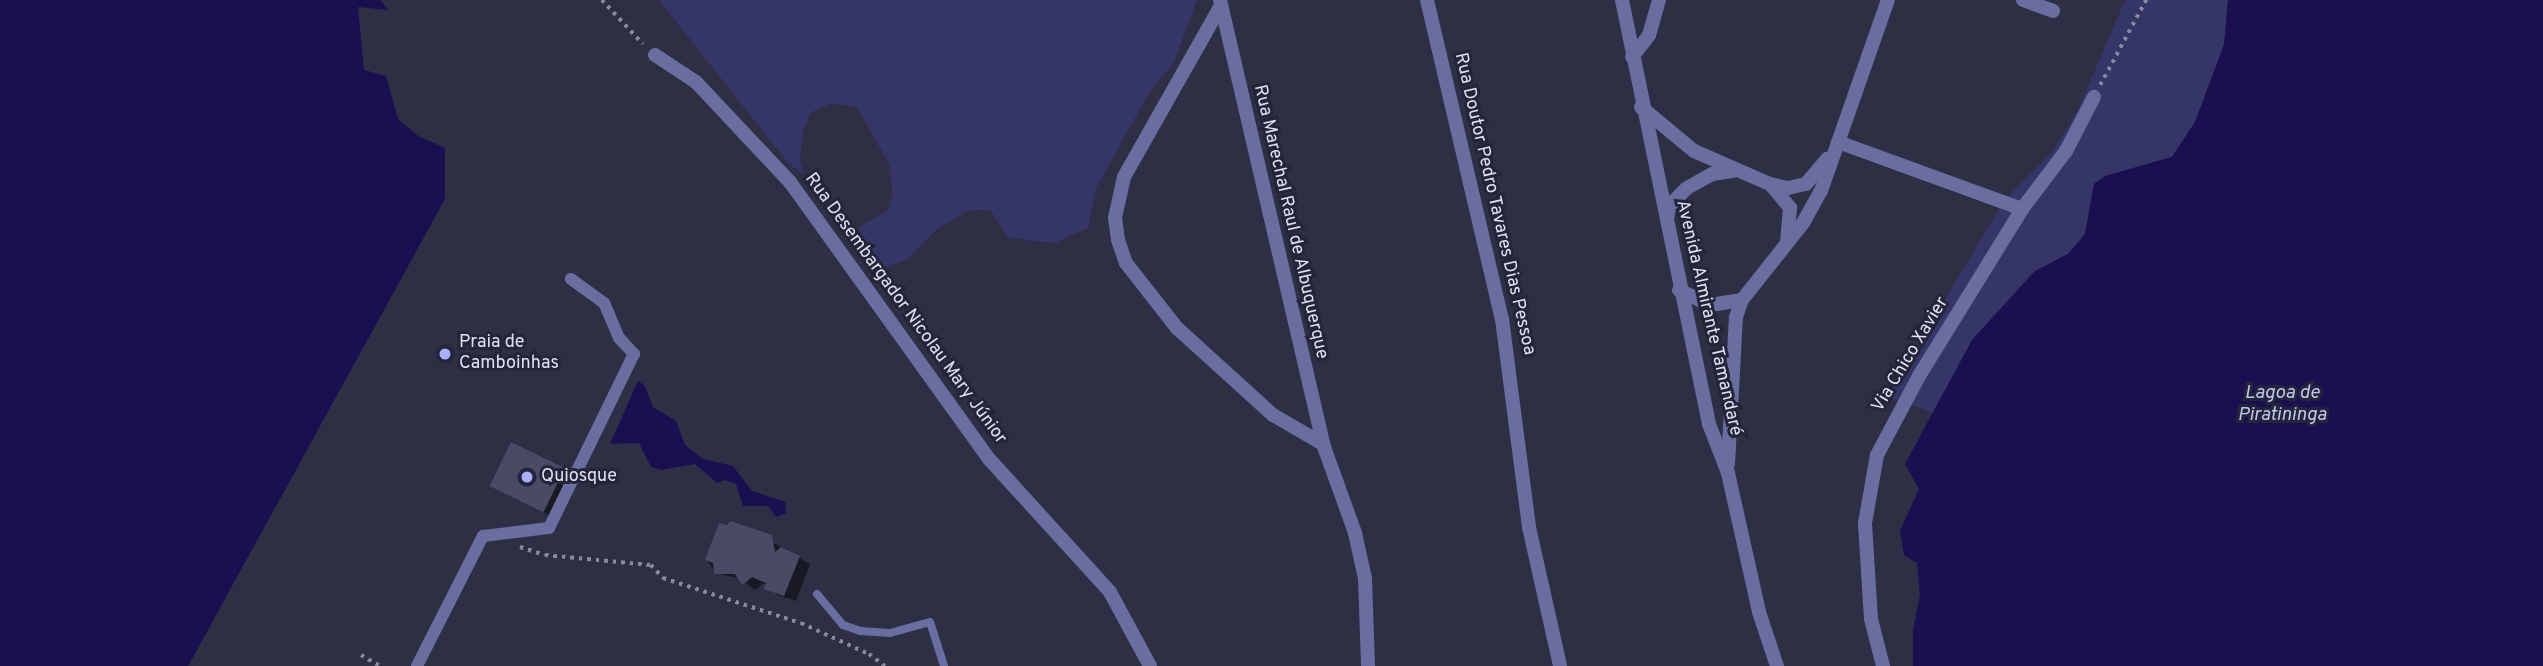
<!DOCTYPE html>
<html>
<head>
<meta charset="utf-8">
<style>
	body { margin:0 }
	#map { position:relative; width:2543px; height:666px; overflow:hidden; background:#2d2f45; font-family:Overpass,sans-serif }
	div>[style] { position:absolute }
	.green>* { inset:0; background:#353567 }
	.water>* { inset:0; background:#190f51 }
	.shadow>* { inset:0; background:#0007 }
	.building>* { inset:0; background:#494b64; transform-origin:0 0 }
	.path>* { height:3.5px; margin-top:-1.75px; transform-origin:0; background:repeating-linear-gradient(90deg,#87899c 0 3.5px,transparent 0 8.5px) }
	.service>* { height:8px; margin:-4px; padding:0 4px; transform-origin:4px; border-radius:4px; background:#6a6d9f }
	.pedestrian>* { height:12px; margin:-6px; padding:0 6px; transform-origin:6px; border-radius:6px; background:#6a6d9f }
	.minor>* { height:14px; margin:-7px; padding:0 7px; transform-origin:7px; border-radius:7px; background:#6a6d9f }
	.tertiary>* { height:14px; margin:-7px; padding:0 7px; transform-origin:7px; border-radius:7px; background:#6a6d9f }
	.dots>* { width:19px; height:19px; translate:-50% -50%; box-sizing:border-box; border:4px solid #23253b; border-radius:50% }
	span { translate:-50% -50%; white-space:nowrap; text-align:center; line-height:1.15; -webkit-text-stroke:6px #23253b; paint-order:stroke }
	.street-label { font-size:18px; color:#dfe1f0 }
	.poi-label { font-size:18px; color:#dfe1f0 }
	.left { translate:0 -50%; text-align:left }
	.water-label { font-size:19px; color:#c2c6ef; font-style:italic }
</style>
</head>
<body>
<div id="map">
	<div class="green">
		<i style="clip-path:polygon(659px 0,1197px 0,1174px 62px,1149px 93px,1096px 188px,1088px 228px,1055px 243px,1009px 238px,990px 210px,970px 210px,938px 228px,908px 259px,883px 268px,859px 242px,858px 228px,888px 210px,893px 194px,889px 164px,857px 107px,831px 103px,810px 113px,803px 132px,800px 161px,804px 175px,788px 163px)"></i>
		<i style="clip-path:polygon(2125px 0,2228px 0,2224px 45px,2195px 122px,2172px 157px,2105px 176px,2094px 184px,2085px 234px,2068px 254px,2035px 271px,1972px 340px,1934px 413px,1887px 397px,2003px 202px,2052px 152px,2078px 110px)"></i>
	</div>
	<div class="water">
		<i style="clip-path:polygon(0 0,380px 0,388px 10px,358px 7px,364px 70px,386px 76px,398px 119px,418px 136px,445px 148px,445px 199px,188px 666px,0 666px)"></i>
		<i style="clip-path:polygon(2228px 0,2543px 0,2543px 666px,1913px 666px,1913px 630px,1920px 595px,1917px 563px,1904px 555px,1900px 531px,1919px 489px,1905px 464px,1972px 340px,2035px 271px,2068px 254px,2085px 234px,2094px 184px,2105px 176px,2172px 157px,2195px 122px,2224px 45px)"></i>
		<i style="clip-path:polygon(638px 381px,645px 386px,653px 407px,676px 421px,685px 445px,703px 459px,733px 466px,752px 491px,785px 502px,786px 513px,776px 517px,768px 506px,743px 506px,736px 484px,725px 480px,717px 483px,695px 464px,661px 470px,651px 467px,639px 443px,610px 444px)"></i>
	</div>
	<div class="shadow">
		<i style="clip-path:polygon(512px 444px,576px 476px,555px 518px,503px 492px)"></i>
		<i style="clip-path:polygon(741px 524px,810px 564px,796px 601px,778px 595px,764px 583px,755px 590px,741px 579px,716px 573px,707px 560px,720px 525px)"></i>
	</div>
	<div class="building">
		<i style="left:511px;top:442px;width:60px;height:49px;rotate:26deg"></i>
		<i style="clip-path:polygon(730px 521px,772px 535px,775px 552px,781px 547px,800px 556px,784px 596px,764px 589px,766px 583px,752px 577px,742px 585px,735px 574px,714px 574px,713px 563px,705px 560px,719px 523px,727px 525px)"></i>
	</div>
	<div class="path">
		<i style="left:602px;top:0;width:60px;rotate:47deg"></i>
		<i style="left:2100px;top:85px;width:97px;rotate:-61.6deg"></i>
		<i style="left:520px;top:547px;width:26px;rotate:18deg"></i>
		<i style="left:545px;top:555px;width:106px;rotate:5.4deg"></i>
		<i style="left:651px;top:565px;width:18px;rotate:47deg"></i>
		<i style="left:663px;top:578px;width:145px;rotate:18.1deg"></i>
		<i style="left:801px;top:623px;width:75px;rotate:24.5deg"></i>
		<i style="left:869px;top:654px;width:20px;rotate:37deg"></i>
		<i style="left:361px;top:655px;width:22px;rotate:30deg"></i>
	</div>
	<div class="service">
		<i style="left:817px;top:594px;width:40px;rotate:50deg"></i>
		<i style="left:843px;top:625px;width:18px;rotate:19deg"></i>
		<i style="left:860px;top:631px;width:30px;rotate:4deg"></i>
		<i style="left:890px;top:633px;width:41px;rotate:-15.4deg"></i>
		<i style="left:930px;top:622px;width:46px;rotate:72.3deg"></i>
	</div>
	<div class="pedestrian">
		<i style="left:417px;top:666px;width:146px;rotate:-63.1deg"></i>
		<i style="left:483px;top:536px;width:66px;rotate:-6.9deg"></i>
		<i style="left:549px;top:528px;width:194px;rotate:-64deg"></i>
		<i style="left:634px;top:354px;width:22px;rotate:-133deg"></i>
		<i style="left:619px;top:338px;width:38px;rotate:-113deg"></i>
		<i style="left:604px;top:303px;width:41px;rotate:-144deg"></i>
	</div>
	<div class="minor">
		<i style="left:1220px;top:0;width:456px;rotate:76.9deg"></i>
		<i style="left:1323px;top:444px;width:95px;rotate:70.2deg"></i>
		<i style="left:1355px;top:533px;width:46px;rotate:77.5deg"></i>
		<i style="left:1365px;top:578px;width:88px;rotate:88deg"></i>
		<i style="left:1427px;top:0;width:328px;rotate:76.8deg"></i>
		<i style="left:1502px;top:319px;width:210px;rotate:82.6deg"></i>
		<i style="left:1529px;top:527px;width:142px;rotate:77.4deg"></i>
		<i style="left:2023px;top:0;width:32px;rotate:20deg"></i>
		<i style="left:1219px;top:9px;width:193px;rotate:119.5deg"></i>
		<i style="left:1124px;top:177px;width:42px;rotate:102.4deg"></i>
		<i style="left:1115px;top:218px;width:22px;rotate:82deg"></i>
		<i style="left:1118px;top:240px;width:24px;rotate:71deg"></i>
		<i style="left:1126px;top:263px;width:83px;rotate:51.9deg"></i>
		<i style="left:1177px;top:328px;width:130px;rotate:42.2deg"></i>
		<i style="left:1273px;top:415px;width:58px;rotate:30.1deg"></i>
		<i style="left:655px;top:55px;width:49px;rotate:33.4deg"></i>
		<i style="left:696px;top:82px;width:137px;rotate:46.8deg"></i>
		<i style="left:790px;top:182px;width:342px;rotate:54.3deg"></i>
		<i style="left:990px;top:460px;width:178px;rotate:47.7deg"></i>
		<i style="left:1110px;top:592px;width:84px;rotate:61.6deg"></i>
		<i style="left:1632px;top:57px;width:28px;rotate:-52deg"></i>
		<i style="left:1649px;top:35px;width:36px;rotate:-74deg"></i>
		<i style="left:1838px;top:142px;width:196px;rotate:20deg"></i>
		<i style="left:1883px;top:666px;width:49px;rotate:-104.3deg"></i>
		<i style="left:1871px;top:619px;width:96px;rotate:-93.6deg"></i>
		<i style="left:1865px;top:523px;width:69px;rotate:-80deg"></i>
		<i style="left:1877px;top:455px;width:89px;rotate:-62deg"></i>
		<i style="left:1919px;top:376px;width:196px;rotate:-58.3deg"></i>
		<i style="left:2022px;top:209px;width:73px;rotate:-52.8deg"></i>
		<i style="left:2066px;top:151px;width:61px;rotate:-62.6deg"></i>
	</div>
	<div class="tertiary">
		<i style="left:1622px;top:0;width:433px;rotate:78.4deg"></i>
		<i style="left:1709px;top:424px;width:53px;rotate:68.8deg"></i>
		<i style="left:1728px;top:473px;width:142px;rotate:77.4deg"></i>
		<i style="left:1759px;top:612px;width:57px;rotate:71.6deg"></i>
		<i style="left:1641px;top:107px;width:69px;rotate:39.7deg"></i>
		<i style="left:1694px;top:151px;width:83px;rotate:23.5deg"></i>
		<i style="left:1770px;top:184px;width:18px;rotate:13deg"></i>
		<i style="left:1788px;top:188px;width:18px;rotate:-13deg"></i>
		<i style="left:1806px;top:184px;width:33px;rotate:-50deg"></i>
		<i style="left:1771px;top:185px;width:30px;rotate:50deg"></i>
		<i style="left:1790px;top:208px;width:32px;rotate:95deg"></i>
		<i style="left:1667px;top:220px;width:14px;rotate:-82deg"></i>
		<i style="left:1669px;top:206px;width:25px;rotate:-45deg"></i>
		<i style="left:1687px;top:188px;width:29px;rotate:-29deg"></i>
		<i style="left:1712px;top:174px;width:22px;rotate:-8deg"></i>
		<i style="left:1679px;top:290px;width:34px;rotate:26deg"></i>
		<i style="left:1710px;top:305px;width:32px;rotate:-9deg"></i>
		<i style="left:1728px;top:464px;width:147px;rotate:-86.9deg"></i>
		<i style="left:1736px;top:317px;width:18px;rotate:-71deg"></i>
		<i style="left:1742px;top:300px;width:98px;rotate:-51.6deg"></i>
		<i style="left:1803px;top:223px;width:37px;rotate:-61deg"></i>
		<i style="left:1821px;top:191px;width:202px;rotate:-70.7deg"></i>
	</div>
	<div class="dots">
		<i style="left:445px;top:354px;background:#aaaffb"></i>
		<i style="left:527px;top:477px;background:#aaaffb"></i>
	</div>
	<div class="street-label">
		<span style="left:1494px;top:204px;rotate:77deg">Rua Doutor Pedro Tavares Dias Pessoa</span>
		<span style="left:1290px;top:222px;rotate:77deg">Rua Marechal Raul de Albuquerque</span>
		<span style="left:905px;top:309px;rotate:54deg">Rua Desembargador Nicolau Mary Júnior</span>
		<span style="left:1708px;top:318px;rotate:77deg">Avenida Almirante Tamandaré</span>
		<span style="left:1911px;top:355px;rotate:-59deg">Via Chico Xavier</span>
	</div>
	<div class="poi-label">
		<span class="left" style="left:459px;top:354px">Praia de<br>Camboinhas</span>
		<span class="left" style="left:541px;top:477px">Quiosque</span>
	</div>
	<div class="water-label">
		<span style="left:2282px;top:405px">Lagoa de<br>Piratininga</span>
	</div>
</div>
</body>
</html>
